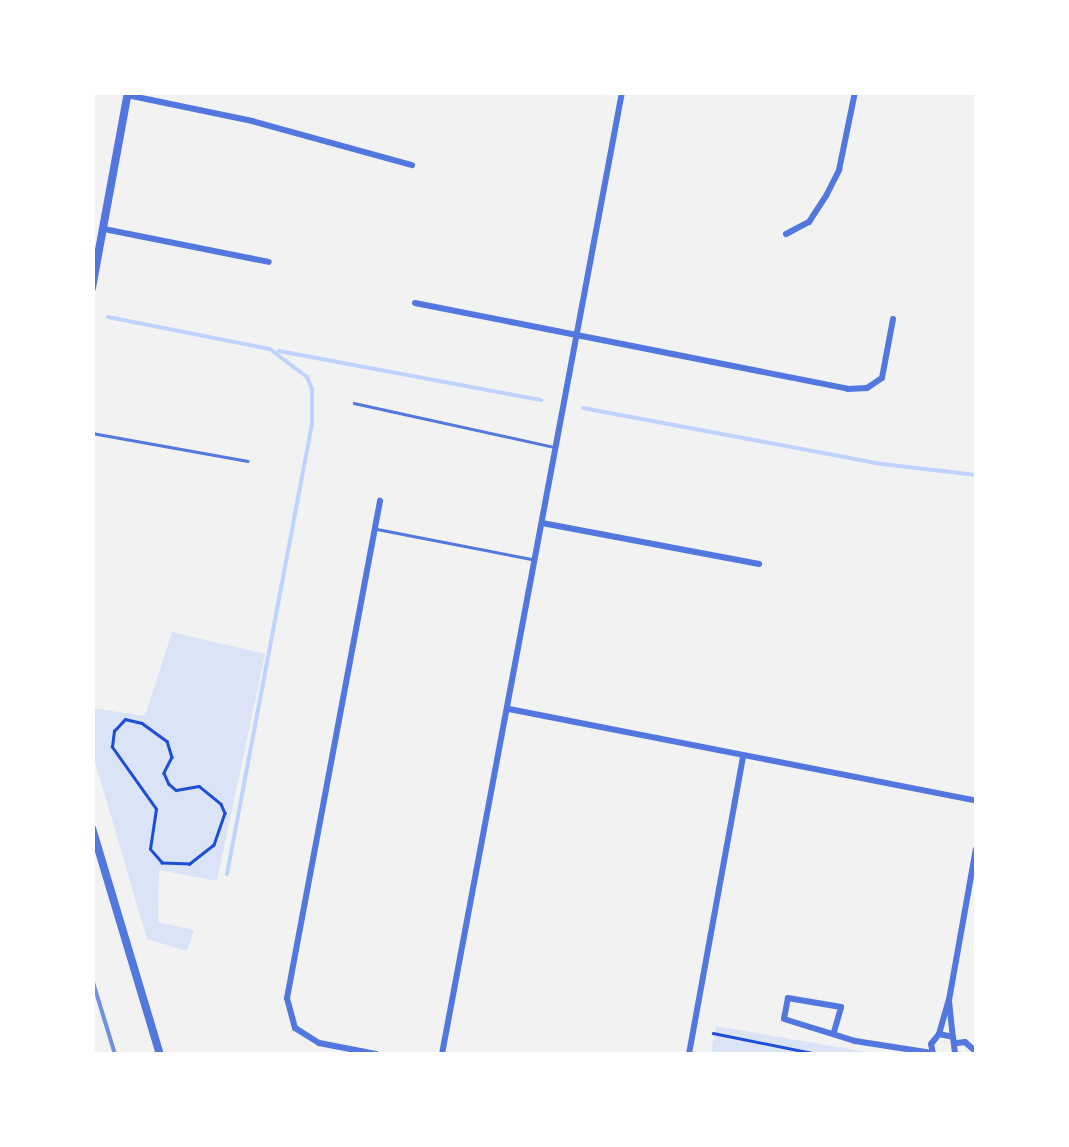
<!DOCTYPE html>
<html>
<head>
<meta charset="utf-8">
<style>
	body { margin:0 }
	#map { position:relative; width:1069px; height:1147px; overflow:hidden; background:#f2f2f2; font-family:"Asap Condensed",sans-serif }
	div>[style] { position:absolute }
	.green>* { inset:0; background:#dbe4f7 }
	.stream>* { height:4px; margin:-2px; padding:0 2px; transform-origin:2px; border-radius:2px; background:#bfd3fe }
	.path>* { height:2.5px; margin:-1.25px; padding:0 1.25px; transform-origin:1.25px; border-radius:1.25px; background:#1d4ed8 }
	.service>* { height:2.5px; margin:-1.25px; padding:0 1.25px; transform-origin:1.25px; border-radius:1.25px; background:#5277de }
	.minor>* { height:6px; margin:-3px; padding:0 3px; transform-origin:3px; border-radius:3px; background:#5277de }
	.tertiary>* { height:8px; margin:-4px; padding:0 4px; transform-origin:4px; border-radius:4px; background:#5277de }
	.rail>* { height:4px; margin:-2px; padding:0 2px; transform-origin:2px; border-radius:2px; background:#7290e2 }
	span { translate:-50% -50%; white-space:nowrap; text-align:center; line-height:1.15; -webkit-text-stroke:8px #fff; paint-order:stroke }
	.frame { position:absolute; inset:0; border:95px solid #fff; pointer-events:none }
</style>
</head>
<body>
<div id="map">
	<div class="green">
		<i style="clip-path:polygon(172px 632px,265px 654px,217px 881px,159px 870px,158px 922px,194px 930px,187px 951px,147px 939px,93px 755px,92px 708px,145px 716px)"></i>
		<i style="clip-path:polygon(716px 1026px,878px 1054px,711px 1054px)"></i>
	</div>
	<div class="stream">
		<i style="left:108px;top:317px;width:165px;rotate:11.2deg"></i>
		<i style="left:279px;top:351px;width:267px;rotate:10.6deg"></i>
		<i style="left:583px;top:408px;width:304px;rotate:10.6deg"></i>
		<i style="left:882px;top:464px;width:95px;rotate:6.7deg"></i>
		<i style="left:227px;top:874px;width:456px;rotate:-79.3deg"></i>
		<i style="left:312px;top:426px;width:37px;rotate:-90deg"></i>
		<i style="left:312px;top:389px;width:13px;rotate:-113deg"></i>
		<i style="left:307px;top:377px;width:45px;rotate:-143.1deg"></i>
	</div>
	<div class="path">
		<i style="left:125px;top:719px;width:17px;rotate:13deg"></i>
		<i style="left:142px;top:723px;width:31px;rotate:36deg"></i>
		<i style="left:167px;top:741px;width:17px;rotate:73deg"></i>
		<i style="left:172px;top:757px;width:18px;rotate:117deg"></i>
		<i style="left:164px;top:773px;width:12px;rotate:66deg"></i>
		<i style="left:169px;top:784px;width:9px;rotate:41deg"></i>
		<i style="left:176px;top:790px;width:23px;rotate:-10deg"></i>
		<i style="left:199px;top:786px;width:28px;rotate:39deg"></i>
		<i style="left:221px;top:804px;width:10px;rotate:66deg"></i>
		<i style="left:225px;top:813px;width:34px;rotate:109deg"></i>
		<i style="left:214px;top:845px;width:31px;rotate:142deg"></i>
		<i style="left:190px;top:864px;width:28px;rotate:-178deg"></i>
		<i style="left:162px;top:863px;width:18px;rotate:-131deg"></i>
		<i style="left:150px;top:849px;width:40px;rotate:-81.5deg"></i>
		<i style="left:156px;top:809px;width:76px;rotate:-125.4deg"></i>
		<i style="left:112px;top:747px;width:16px;rotate:-83deg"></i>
		<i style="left:114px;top:731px;width:16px;rotate:-47deg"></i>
		<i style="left:713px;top:1033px;width:106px;rotate:11.4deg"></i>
	</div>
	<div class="service">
		<i style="left:354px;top:403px;width:205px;rotate:12.4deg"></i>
		<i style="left:92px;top:433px;width:158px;rotate:10.2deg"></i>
		<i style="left:377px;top:529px;width:157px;rotate:11deg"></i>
	</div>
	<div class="minor">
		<i style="left:127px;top:95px;width:128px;rotate:11.7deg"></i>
		<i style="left:252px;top:121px;width:166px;rotate:15.4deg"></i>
		<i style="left:104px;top:229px;width:168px;rotate:11.3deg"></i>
		<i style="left:786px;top:234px;width:26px;rotate:-28deg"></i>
		<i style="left:809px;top:222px;width:33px;rotate:-57deg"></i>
		<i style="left:827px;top:194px;width:27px;rotate:-63deg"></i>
		<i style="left:839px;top:170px;width:80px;rotate:-78.4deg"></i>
		<i style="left:415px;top:303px;width:441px;rotate:11.2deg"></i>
		<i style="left:848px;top:389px;width:19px;rotate:-3deg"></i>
		<i style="left:867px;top:388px;width:18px;rotate:-34deg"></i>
		<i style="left:882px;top:378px;width:60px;rotate:-79.4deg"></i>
		<i style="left:542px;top:523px;width:221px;rotate:10.7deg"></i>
		<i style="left:509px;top:709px;width:476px;rotate:11.1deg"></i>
		<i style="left:949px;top:1001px;width:36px;rotate:84deg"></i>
		<i style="left:834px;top:1032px;width:26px;rotate:-74deg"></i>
		<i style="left:841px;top:1007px;width:54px;rotate:-170.4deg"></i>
		<i style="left:788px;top:998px;width:21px;rotate:101deg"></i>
		<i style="left:784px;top:1019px;width:74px;rotate:17.2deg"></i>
		<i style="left:855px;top:1041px;width:78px;rotate:8.9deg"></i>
		<i style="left:939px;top:1034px;width:14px;rotate:12deg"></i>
		<i style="left:953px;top:1037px;width:17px;rotate:83deg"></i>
		<i style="left:957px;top:1043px;width:8px;rotate:-7deg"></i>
		<i style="left:965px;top:1042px;width:15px;rotate:42deg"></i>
		<i style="left:376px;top:1054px;width:58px;rotate:-169.1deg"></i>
		<i style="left:319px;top:1043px;width:28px;rotate:-148deg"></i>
		<i style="left:295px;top:1028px;width:31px;rotate:-105deg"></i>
		<i style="left:287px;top:998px;width:506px;rotate:-79.4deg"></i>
		<i style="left:442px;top:1054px;width:979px;rotate:-79.4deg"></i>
		<i style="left:689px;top:1054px;width:303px;rotate:-79.7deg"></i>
		<i style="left:933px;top:1054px;width:10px;rotate:-101deg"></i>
		<i style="left:931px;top:1044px;width:13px;rotate:-51deg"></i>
		<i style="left:939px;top:1034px;width:35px;rotate:-74deg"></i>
		<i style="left:949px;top:1000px;width:153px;rotate:-79.9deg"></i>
	</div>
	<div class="tertiary">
		<i style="left:92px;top:288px;width:199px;rotate:-79.6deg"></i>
		<i style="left:92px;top:828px;width:236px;rotate:73.3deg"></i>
	</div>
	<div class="rail">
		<i style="left:92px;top:979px;width:78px;rotate:73deg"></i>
	</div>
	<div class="frame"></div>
</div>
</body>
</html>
